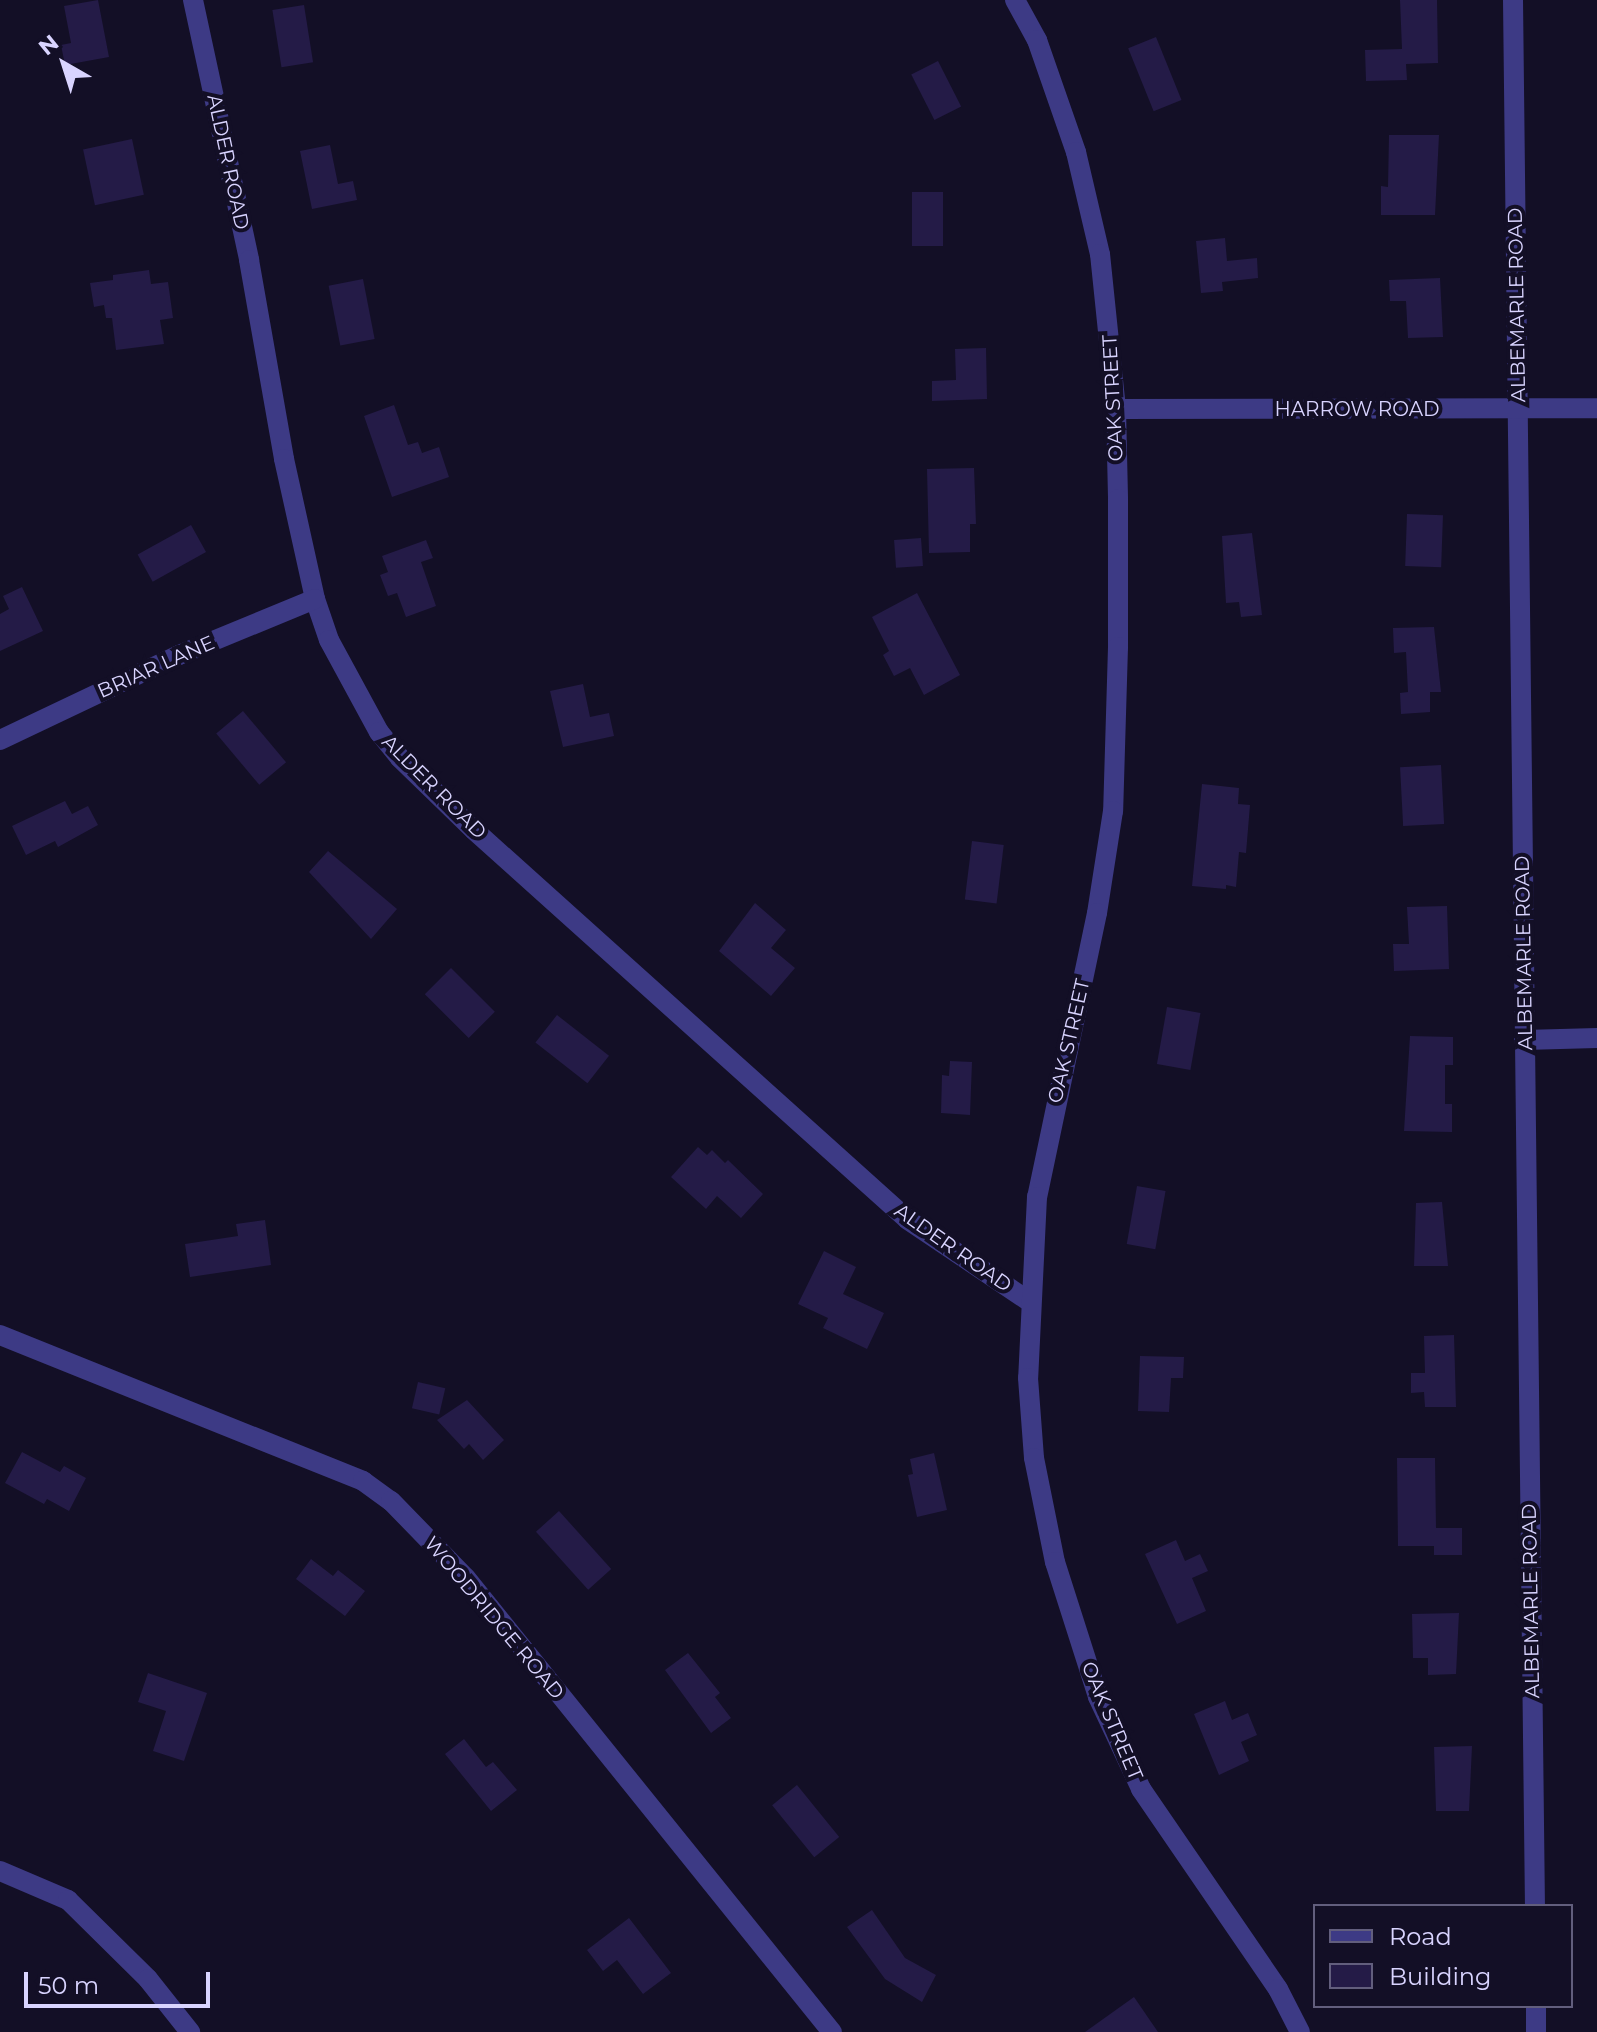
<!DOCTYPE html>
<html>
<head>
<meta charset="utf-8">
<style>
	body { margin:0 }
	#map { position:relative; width:1597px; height:2032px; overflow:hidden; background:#130f26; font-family:Montserrat,sans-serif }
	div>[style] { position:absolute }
	.building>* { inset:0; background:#241b47; transform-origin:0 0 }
	.minor>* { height:20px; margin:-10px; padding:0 10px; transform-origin:10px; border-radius:10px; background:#3d3a85 }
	span { translate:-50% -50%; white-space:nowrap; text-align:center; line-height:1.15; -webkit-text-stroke:8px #130f26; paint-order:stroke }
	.street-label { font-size:20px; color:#d9d4ff }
	.legend { position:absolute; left:1313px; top:1904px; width:260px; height:104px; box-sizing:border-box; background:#130f26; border:2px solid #625e7d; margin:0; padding:10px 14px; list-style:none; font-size:24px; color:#d9d4ff }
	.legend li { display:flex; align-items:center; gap:16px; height:40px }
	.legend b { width:40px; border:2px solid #625e7d }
	.north { position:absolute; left:24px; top:24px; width:80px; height:80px; -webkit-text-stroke:6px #130f26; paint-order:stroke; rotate:321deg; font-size:22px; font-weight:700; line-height:32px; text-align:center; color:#d9d4ff }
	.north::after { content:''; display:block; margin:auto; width:28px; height:36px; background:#d9d4ff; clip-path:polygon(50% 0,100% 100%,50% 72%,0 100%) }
	.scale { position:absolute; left:24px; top:1972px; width:186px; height:36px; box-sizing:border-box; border:4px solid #d9d4ff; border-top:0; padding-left:10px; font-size:24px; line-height:28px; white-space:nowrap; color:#d9d4ff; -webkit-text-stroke:6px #130f26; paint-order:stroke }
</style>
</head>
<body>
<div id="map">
	<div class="building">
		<i style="clip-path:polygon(98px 0,109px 57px,65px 65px,61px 45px,71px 43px,64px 6px)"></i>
		<i style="clip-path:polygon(1400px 0,1437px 0,1438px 63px,1406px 64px,1407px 80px,1366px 81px,1365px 50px,1402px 49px)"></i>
		<i style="left:304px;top:5px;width:58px;height:32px;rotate:81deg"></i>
		<i style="left:1156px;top:37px;width:68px;height:30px;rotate:68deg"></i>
		<i style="left:938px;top:61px;width:51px;height:30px;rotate:63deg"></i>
		<i style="clip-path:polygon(1389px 135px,1439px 135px,1435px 215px,1381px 215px,1381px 186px,1388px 187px)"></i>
		<i style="left:132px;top:139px;width:57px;height:50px;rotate:78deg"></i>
		<i style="clip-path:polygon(330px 145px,338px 184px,353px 181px,357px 200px,312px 209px,300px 151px)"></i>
		<i style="left:912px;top:192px;width:31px;height:54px"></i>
		<i style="clip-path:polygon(1225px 238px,1227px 261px,1257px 258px,1258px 278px,1222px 282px,1223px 291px,1201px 293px,1196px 241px)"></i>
		<i style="clip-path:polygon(149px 270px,151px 284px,168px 282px,173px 318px,160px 320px,164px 344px,116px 350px,112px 318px,106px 318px,104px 305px,94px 307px,90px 283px,113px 280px,113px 275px)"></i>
		<i style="clip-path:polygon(1440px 278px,1443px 337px,1408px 338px,1406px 301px,1390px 301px,1389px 280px)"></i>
		<i style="left:363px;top:279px;width:61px;height:35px;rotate:79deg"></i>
		<i style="clip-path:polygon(986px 348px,987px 399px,932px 401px,932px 381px,956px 380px,955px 349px)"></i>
		<i style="clip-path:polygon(394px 405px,408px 445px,418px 442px,422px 453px,439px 447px,449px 477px,392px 497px,364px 416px)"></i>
		<i style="clip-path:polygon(974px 468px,976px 524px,970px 524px,970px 552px,929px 553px,927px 469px)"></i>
		<i style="left:1407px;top:514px;width:36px;height:52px;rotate:2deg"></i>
		<i style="left:191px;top:525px;width:31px;height:61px;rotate:61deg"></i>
		<i style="clip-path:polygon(1252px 533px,1262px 615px,1241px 617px,1239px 602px,1226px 603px,1222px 536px)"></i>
		<i style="left:921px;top:538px;width:28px;height:27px;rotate:86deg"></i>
		<i style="clip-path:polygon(426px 540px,433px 558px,421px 562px,436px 606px,406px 617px,397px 593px,388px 596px,380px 575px,388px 572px,382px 556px)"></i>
		<i style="clip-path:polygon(22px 587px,43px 631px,0 651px,0 614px,9px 609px,3px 596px)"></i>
		<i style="clip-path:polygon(917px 593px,960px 675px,924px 695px,910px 668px,894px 676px,883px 655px,889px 651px,872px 617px)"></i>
		<i style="clip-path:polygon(1434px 627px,1441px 692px,1430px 692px,1430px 712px,1401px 714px,1400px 693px,1408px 692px,1406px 652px,1394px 653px,1393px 628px)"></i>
		<i style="clip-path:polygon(583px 684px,590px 717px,609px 713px,614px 736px,563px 747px,550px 691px)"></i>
		<i style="left:243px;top:711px;width:67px;height:35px;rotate:50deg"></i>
		<i style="left:1441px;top:765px;width:59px;height:41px;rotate:87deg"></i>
		<i style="clip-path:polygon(1202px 784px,1239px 788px,1238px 804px,1250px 805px,1246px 853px,1239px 852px,1236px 887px,1226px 885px,1226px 889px,1192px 886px)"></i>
		<i style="clip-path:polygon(65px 801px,72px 814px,88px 806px,98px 825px,58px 847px,55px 841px,26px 855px,12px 826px)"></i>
		<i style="left:972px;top:841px;width:32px;height:59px;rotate:7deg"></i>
		<i style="clip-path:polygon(328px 851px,397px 909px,371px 939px,309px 872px)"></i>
		<i style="clip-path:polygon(755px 903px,786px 930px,771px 948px,795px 968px,771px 996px,719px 951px)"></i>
		<i style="clip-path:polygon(1447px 906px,1449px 969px,1394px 971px,1393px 944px,1409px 944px,1407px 907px)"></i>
		<i style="left:451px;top:968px;width:62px;height:37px;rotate:45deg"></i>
		<i style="left:1167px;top:1007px;width:34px;height:58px;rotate:10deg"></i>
		<i style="left:557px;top:1015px;width:66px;height:35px;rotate:38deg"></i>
		<i style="clip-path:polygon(1410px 1036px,1453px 1037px,1453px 1065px,1445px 1065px,1445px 1104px,1452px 1104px,1452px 1132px,1404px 1131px)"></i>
		<i style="clip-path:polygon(950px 1061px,972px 1062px,970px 1115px,941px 1113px,942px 1075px,949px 1076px)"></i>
		<i style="clip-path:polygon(698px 1147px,707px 1155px,712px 1150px,725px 1163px,728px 1160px,763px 1194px,741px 1218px,717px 1196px,706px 1209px,671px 1177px)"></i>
		<i style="left:1137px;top:1186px;width:29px;height:59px;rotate:10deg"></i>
		<i style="clip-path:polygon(1442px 1202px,1448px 1266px,1414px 1266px,1416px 1203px)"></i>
		<i style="clip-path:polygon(265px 1220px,271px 1265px,190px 1277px,185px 1244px,238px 1236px,236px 1224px)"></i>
		<i style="clip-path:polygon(824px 1251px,856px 1267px,843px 1294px,884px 1313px,867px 1349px,823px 1328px,828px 1318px,798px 1304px)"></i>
		<i style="clip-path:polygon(1454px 1335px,1456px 1407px,1425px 1407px,1424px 1392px,1411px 1393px,1411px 1373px,1425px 1373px,1424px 1336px)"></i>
		<i style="clip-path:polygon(1140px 1356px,1184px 1357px,1183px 1378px,1171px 1378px,1169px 1412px,1138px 1411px)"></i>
		<i style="left:418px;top:1382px;width:28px;height:27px;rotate:13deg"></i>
		<i style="clip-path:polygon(467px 1400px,504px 1440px,483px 1460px,469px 1444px,464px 1449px,437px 1420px)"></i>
		<i style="clip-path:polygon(22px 1452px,60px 1472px,64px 1466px,86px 1478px,69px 1511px,47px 1499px,44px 1504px,5px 1483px)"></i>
		<i style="clip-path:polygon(934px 1453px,947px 1510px,917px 1517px,908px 1475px,913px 1474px,910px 1459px)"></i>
		<i style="clip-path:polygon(1397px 1458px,1435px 1458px,1436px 1528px,1462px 1528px,1462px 1555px,1434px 1555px,1434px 1546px,1398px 1546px)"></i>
		<i style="left:559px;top:1511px;width:78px;height:31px;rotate:48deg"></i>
		<i style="clip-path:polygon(1176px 1540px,1185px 1561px,1200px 1554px,1208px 1571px,1192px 1578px,1206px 1611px,1177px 1624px,1145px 1554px)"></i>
		<i style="clip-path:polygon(311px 1559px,333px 1576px,338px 1570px,365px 1591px,345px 1616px,296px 1579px)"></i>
		<i style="clip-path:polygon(1459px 1613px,1456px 1674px,1428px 1675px,1428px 1658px,1413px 1658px,1412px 1614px)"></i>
		<i style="clip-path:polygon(688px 1653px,720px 1693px,715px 1697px,731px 1718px,711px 1733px,665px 1670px)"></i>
		<i style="clip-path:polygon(148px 1673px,207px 1693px,184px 1761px,153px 1751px,166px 1711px,138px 1702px)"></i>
		<i style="clip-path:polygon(1225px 1701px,1232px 1720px,1248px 1713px,1257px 1735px,1241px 1742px,1249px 1761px,1219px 1775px,1194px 1714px)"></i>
		<i style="clip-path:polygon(464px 1739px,486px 1767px,493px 1762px,517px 1790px,491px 1811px,445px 1754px)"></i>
		<i style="clip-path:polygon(1472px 1746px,1469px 1811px,1436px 1811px,1434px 1747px)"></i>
		<i style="left:797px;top:1785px;width:67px;height:32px;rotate:51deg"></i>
		<i style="clip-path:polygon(872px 1910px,905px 1958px,936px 1975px,922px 2002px,885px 1979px,847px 1927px)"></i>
		<i style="clip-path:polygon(629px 1918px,671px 1973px,643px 1994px,617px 1960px,603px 1971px,587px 1950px)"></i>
		<i style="clip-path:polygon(1134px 1997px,1158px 2032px,1085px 2032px)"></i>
	</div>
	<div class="minor">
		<i style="left:193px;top:0;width:266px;rotate:77.8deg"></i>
		<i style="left:249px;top:260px;width:202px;rotate:80deg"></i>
		<i style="left:284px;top:459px;width:143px;rotate:77.5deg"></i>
		<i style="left:315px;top:599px;width:43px;rotate:71.1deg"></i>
		<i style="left:329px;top:640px;width:105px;rotate:61.5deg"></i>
		<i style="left:379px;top:732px;width:33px;rotate:51deg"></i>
		<i style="left:400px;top:758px;width:103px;rotate:44.2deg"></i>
		<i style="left:474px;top:830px;width:583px;rotate:41.94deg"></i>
		<i style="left:908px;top:1220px;width:147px;rotate:33.9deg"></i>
		<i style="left:1015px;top:0;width:46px;rotate:61.2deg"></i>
		<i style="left:1037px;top:40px;width:119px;rotate:70.8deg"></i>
		<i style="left:1076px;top:152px;width:105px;rotate:76.8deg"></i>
		<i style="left:1100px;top:254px;width:156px;rotate:84.1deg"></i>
		<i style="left:1116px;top:409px;width:90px;rotate:88.7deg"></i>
		<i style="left:1118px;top:499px;width:148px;rotate:90deg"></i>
		<i style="left:1118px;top:647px;width:164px;rotate:91.7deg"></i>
		<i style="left:1113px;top:811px;width:103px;rotate:98.9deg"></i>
		<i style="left:1097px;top:913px;width:290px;rotate:101.9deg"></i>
		<i style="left:1037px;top:1197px;width:181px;rotate:92.8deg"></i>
		<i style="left:1028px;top:1378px;width:80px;rotate:85.7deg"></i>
		<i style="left:1034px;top:1458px;width:106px;rotate:78.6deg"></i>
		<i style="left:1055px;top:1562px;width:142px;rotate:72.3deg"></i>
		<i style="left:1098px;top:1697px;width:102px;rotate:64.9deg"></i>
		<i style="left:1141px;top:1789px;width:242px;rotate:55.6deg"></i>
		<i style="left:1278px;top:1989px;width:48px;rotate:62.9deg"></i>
		<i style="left:1513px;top:0;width:1906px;rotate:89.34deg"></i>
		<i style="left:1116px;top:409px;width:481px;rotate:-0.1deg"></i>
		<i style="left:0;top:740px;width:198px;rotate:-25.4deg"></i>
		<i style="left:179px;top:655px;width:147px;rotate:-22.4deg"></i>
		<i style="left:1524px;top:1040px;width:73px;rotate:-1.6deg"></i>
		<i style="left:0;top:1335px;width:391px;rotate:21.9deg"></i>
		<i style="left:363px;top:1481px;width:34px;rotate:36deg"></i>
		<i style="left:391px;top:1501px;width:107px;rotate:45.8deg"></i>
		<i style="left:466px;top:1578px;width:583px;rotate:51.13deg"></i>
		<i style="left:0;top:1871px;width:74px;rotate:23.1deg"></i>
		<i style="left:68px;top:1900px;width:112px;rotate:44.6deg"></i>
		<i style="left:148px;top:1979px;width:68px;rotate:51.6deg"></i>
		<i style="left:1536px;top:2006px;width:26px;rotate:90deg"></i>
	</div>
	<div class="street-label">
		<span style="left:228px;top:162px;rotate:78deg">ALDER ROAD</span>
		<span style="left:1517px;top:305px;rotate:-91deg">ALBEMARLE ROAD</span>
		<span style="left:1113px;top:398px;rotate:-93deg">OAK STREET</span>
		<span style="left:1357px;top:409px">HARROW ROAD</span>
		<span style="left:156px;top:667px;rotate:-24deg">BRIAR LANE</span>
		<span style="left:434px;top:787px;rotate:45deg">ALDER ROAD</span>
		<span style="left:1524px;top:953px;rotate:-91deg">ALBEMARLE ROAD</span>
		<span style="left:1069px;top:1041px;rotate:-77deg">OAK STREET</span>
		<span style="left:953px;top:1248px;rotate:35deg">ALDER ROAD</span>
		<span style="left:1531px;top:1601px;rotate:-91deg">ALBEMARLE ROAD</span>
		<span style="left:494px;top:1618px;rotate:50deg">WOODRIDGE ROAD</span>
		<span style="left:1112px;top:1721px;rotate:67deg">OAK STREET</span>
	</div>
	<ul class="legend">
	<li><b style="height:10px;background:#3d3a85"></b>Road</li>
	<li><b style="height:22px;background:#241b47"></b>Building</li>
	</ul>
	<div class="north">N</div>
	<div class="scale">50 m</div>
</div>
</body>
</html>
